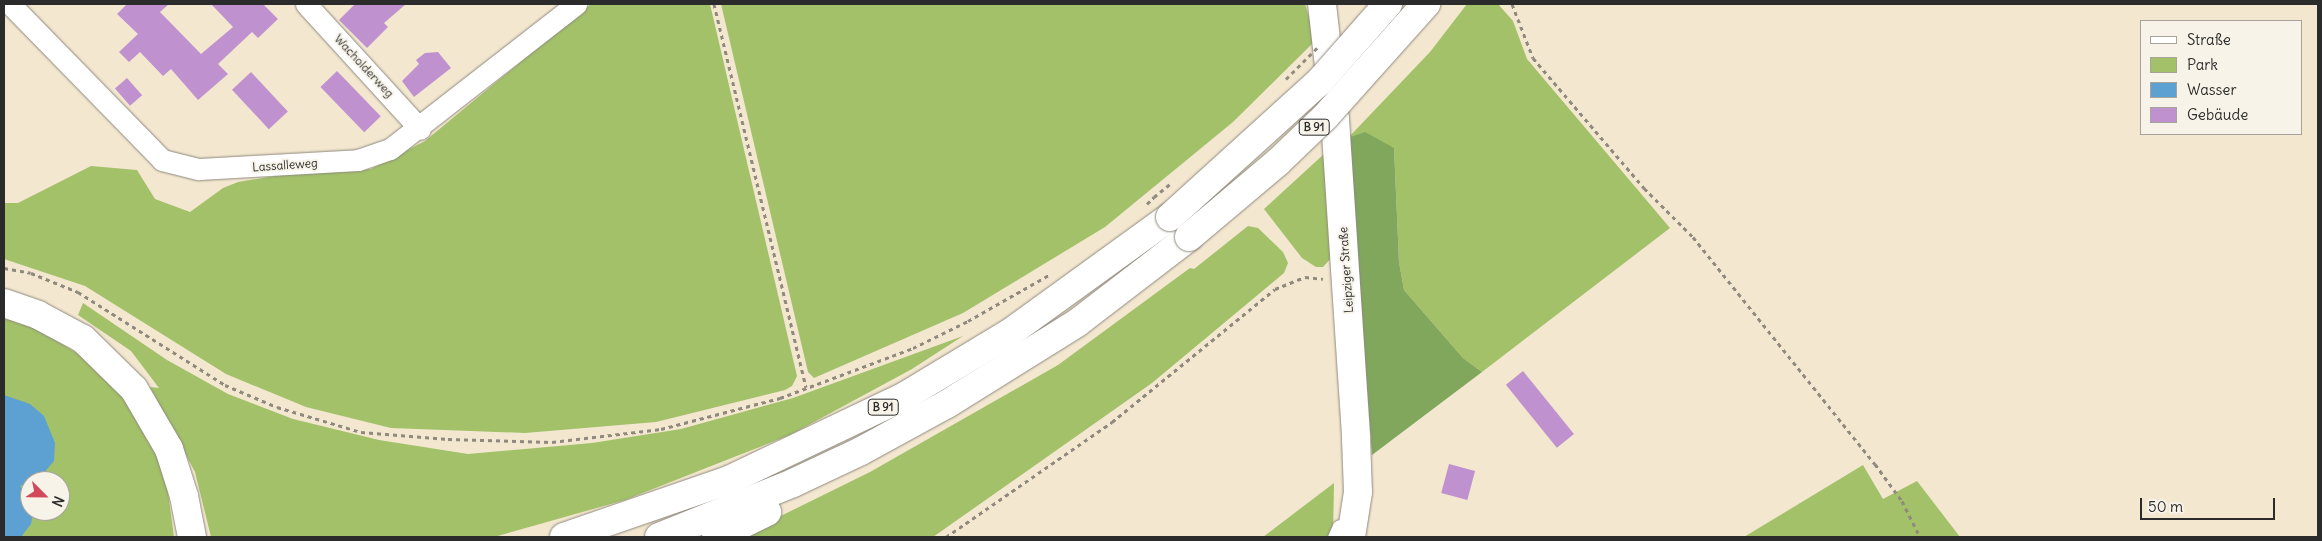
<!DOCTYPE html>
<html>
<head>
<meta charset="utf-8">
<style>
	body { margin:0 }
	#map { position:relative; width:2322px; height:541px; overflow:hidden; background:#f3e7d0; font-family:Delius,sans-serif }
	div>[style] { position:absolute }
	.green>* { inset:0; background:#a2c169 }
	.forest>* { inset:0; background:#81a75d }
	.water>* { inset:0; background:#5ca1d1 }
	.building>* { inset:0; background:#bf91cf; transform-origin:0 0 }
	.path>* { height:3px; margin-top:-1.5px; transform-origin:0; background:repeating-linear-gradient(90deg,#8f897e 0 4px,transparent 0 8px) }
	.roads { filter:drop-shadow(0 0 1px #8f897e) drop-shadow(0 0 1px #8f897e) }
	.lane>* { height:11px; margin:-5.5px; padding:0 5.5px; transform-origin:5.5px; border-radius:5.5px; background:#fff }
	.street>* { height:21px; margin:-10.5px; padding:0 10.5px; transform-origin:10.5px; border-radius:10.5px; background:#fff }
	.secondary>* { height:28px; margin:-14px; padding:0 14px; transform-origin:14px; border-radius:14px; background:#fff }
	.highway>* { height:28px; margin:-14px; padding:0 14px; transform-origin:14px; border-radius:14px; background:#fff }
	.path-bridge>* { height:3px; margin-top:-1.5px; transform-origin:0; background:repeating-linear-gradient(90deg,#8f897e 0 4px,transparent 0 8px) }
	.bridges { filter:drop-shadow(0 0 1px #8f897e) drop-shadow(0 0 1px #8f897e) }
	.highway-bridge>* { height:28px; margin:-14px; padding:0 14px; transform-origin:14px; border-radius:14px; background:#fff }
	span { translate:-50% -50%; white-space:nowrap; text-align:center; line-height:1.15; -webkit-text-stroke:4px #f7f3e8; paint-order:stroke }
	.shield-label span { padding:1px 4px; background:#f7f3e8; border:1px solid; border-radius:4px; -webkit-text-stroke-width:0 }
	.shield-label { font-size:11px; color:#2b2b2b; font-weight:700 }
	.street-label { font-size:12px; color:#2b2b2b }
	.frame { position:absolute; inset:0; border:5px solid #2b2b2b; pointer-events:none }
	.legend { position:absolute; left:2140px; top:20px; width:162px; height:115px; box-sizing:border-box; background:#f7f3e8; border:1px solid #a5a39c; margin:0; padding:6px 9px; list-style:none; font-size:15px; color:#2b2b2b }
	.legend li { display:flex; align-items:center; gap:10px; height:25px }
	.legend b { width:25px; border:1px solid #a5a39c }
	.north { position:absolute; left:20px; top:471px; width:50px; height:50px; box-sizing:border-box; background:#f7f3e8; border:1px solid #a5a39c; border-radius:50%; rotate:113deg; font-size:14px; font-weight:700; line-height:20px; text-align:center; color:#2b2b2b }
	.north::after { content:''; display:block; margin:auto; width:18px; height:22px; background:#d1495b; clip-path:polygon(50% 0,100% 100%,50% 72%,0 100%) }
	.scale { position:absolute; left:2140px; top:498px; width:135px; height:22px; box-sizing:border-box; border:2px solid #2b2b2b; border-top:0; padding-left:6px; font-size:15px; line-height:18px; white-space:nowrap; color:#2b2b2b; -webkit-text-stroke:4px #f7f3e8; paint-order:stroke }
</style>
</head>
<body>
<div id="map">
	<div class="green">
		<i style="clip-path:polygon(591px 4px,710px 4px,797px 376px,792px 386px,785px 390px,656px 422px,525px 433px,391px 428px,306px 407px,226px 374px,85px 286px,4px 259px,4px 203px,18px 203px,91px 166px,137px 170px,155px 199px,190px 212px,223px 188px,238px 182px,281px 175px,371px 169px,425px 141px)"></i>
		<i style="clip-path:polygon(721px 4px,1305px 4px,1314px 34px,1314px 42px,1233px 122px,1105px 227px,963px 313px,814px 378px,808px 372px)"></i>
		<i style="clip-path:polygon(1467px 4px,1498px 4px,1513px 21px,1527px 59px,1670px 228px,1482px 372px,1463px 358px,1404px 290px,1399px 262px,1394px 148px,1348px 138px,1430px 52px)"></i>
		<i style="clip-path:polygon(1324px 154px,1334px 255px,1323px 267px,1316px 267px,1302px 258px,1264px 209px)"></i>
		<i style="clip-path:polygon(1248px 226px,1258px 228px,1283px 252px,1288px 263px,1284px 273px,1152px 383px,933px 537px,738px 537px,870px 472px,1058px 365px,1190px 268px,1194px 269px)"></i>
		<i style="clip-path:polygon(83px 303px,167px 360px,228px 394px,293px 419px,379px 440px,468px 454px,592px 443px,681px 429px,793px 398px,963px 336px,912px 369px,790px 435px,625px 500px,494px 537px,211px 537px,195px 472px,150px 387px,159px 388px,131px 351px,78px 315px)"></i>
		<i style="clip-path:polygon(evenodd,4px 318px,31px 325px,103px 369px,128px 402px,158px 455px,167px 485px,174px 537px,4px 537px,4px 318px,30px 481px,60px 481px,60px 511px,30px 511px,30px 481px)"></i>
		<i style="clip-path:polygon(1863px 465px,1883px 499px,1917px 481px,1960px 537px,1744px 537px)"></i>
		<i style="clip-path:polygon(1334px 483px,1333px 537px,1263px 537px)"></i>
	</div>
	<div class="forest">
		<i style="clip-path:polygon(1365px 132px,1394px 148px,1399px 262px,1404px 290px,1463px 358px,1482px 372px,1372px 455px,1348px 138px)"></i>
	</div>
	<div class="water">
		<i style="clip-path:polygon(4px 395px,30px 404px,44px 416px,55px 443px,54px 461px,42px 475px,20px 486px,30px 499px,30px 511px,33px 514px,31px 524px,21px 537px,4px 537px)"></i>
	</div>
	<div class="building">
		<i style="clip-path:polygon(127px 4px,169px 4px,160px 12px,201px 54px,233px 27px,211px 4px,263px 4px,278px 19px,258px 38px,252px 32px,218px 64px,228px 74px,198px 100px,171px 69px,163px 76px,140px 52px,129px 62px,119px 52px,138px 34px,117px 14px)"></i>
		<i style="clip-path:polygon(355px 4px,406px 4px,384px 23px,388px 27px,367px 48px,339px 20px)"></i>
		<i style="clip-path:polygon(438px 52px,451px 68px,414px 97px,402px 81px,419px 64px,416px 60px,425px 53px)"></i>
		<i style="left:337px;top:71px;width:63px;height:23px;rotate:46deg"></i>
		<i style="left:251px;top:72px;width:54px;height:26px;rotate:47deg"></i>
		<i style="left:127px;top:78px;width:23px;height:16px;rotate:49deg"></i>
		<i style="left:1523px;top:371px;width:81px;height:22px;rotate:51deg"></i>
		<i style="left:1449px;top:464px;width:27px;height:30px;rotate:15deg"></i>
	</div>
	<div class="path">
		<i style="left:714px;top:4px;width:394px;rotate:76.5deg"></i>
		<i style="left:1512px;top:4px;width:58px;rotate:68.7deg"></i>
		<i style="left:1533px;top:58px;width:171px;rotate:49.5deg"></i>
		<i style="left:1644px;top:188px;width:69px;rotate:45deg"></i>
		<i style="left:1693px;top:237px;width:291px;rotate:51.3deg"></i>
		<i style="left:1875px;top:464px;width:46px;rotate:53.9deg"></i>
		<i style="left:1902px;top:501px;width:40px;rotate:63.4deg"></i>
		<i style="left:1147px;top:204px;width:10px;rotate:-45deg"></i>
		<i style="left:4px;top:268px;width:27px;rotate:10deg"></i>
		<i style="left:31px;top:273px;width:51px;rotate:22deg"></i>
		<i style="left:78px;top:292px;width:174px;rotate:32.3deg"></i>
		<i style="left:225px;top:385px;width:56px;rotate:22.9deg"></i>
		<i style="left:277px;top:407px;width:88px;rotate:16.6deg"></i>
		<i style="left:361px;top:432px;width:87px;rotate:4.6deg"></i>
		<i style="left:448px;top:439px;width:104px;rotate:1.7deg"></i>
		<i style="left:552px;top:442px;width:110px;rotate:-6.8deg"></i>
		<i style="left:661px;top:429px;width:123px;rotate:-14.6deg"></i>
		<i style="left:780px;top:398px;width:142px;rotate:-20.6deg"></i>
		<i style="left:913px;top:348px;width:61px;rotate:-26.1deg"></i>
		<i style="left:968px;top:321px;width:93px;rotate:-29.6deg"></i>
		<i style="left:946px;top:537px;width:202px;rotate:-34.7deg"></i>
		<i style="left:1112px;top:422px;width:210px;rotate:-39.2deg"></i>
		<i style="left:1275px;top:289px;width:32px;rotate:-22deg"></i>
		<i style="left:1305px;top:277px;width:18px;rotate:6deg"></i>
	</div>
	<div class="roads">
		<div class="lane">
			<i style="left:1333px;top:537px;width:12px;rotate:-66deg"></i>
			<i style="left:1338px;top:526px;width:17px;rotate:-25deg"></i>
		</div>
		<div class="street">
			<i style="left:10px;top:4px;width:218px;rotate:45.7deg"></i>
			<i style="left:162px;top:160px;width:38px;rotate:14deg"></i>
			<i style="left:199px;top:169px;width:159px;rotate:-3.2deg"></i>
			<i style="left:358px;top:160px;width:34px;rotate:-19deg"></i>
			<i style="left:390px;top:149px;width:236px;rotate:-37.9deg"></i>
			<i style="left:306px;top:4px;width:169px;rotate:47.6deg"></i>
		</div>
		<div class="secondary">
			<i style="left:1322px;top:4px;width:116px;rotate:83.6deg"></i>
			<i style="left:1335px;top:119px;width:320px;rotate:86.2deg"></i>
			<i style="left:1356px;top:438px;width:54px;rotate:87.9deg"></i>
			<i style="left:1358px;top:492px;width:46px;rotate:98.8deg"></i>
		</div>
		<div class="highway">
			<i style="left:4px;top:303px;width:36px;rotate:19deg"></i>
			<i style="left:38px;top:315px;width:51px;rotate:28.1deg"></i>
			<i style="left:83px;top:339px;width:71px;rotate:44.4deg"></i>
			<i style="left:134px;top:389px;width:69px;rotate:59.7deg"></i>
			<i style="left:169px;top:449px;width:49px;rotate:72.3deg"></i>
			<i style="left:184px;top:496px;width:42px;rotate:79deg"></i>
			<i style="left:564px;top:537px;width:175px;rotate:-19.1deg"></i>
			<i style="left:729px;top:480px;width:195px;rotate:-25.5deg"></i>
			<i style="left:905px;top:396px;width:124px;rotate:-31.1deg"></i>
			<i style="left:1011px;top:332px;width:196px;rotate:-35.9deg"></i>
			<i style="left:659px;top:537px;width:144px;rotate:-21.9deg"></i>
			<i style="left:793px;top:483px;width:75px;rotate:-25.2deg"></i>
			<i style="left:861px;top:451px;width:98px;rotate:-28.7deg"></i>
			<i style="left:947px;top:404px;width:153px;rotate:-31.9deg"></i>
			<i style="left:1077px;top:323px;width:141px;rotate:-37.5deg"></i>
			<i style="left:716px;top:537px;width:57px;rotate:-26.1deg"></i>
		</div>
	</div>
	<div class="path-bridge">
		<i style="left:1286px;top:79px;width:48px;rotate:-45deg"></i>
		<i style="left:1154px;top:197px;width:21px;rotate:-39deg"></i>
	</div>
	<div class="bridges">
		<div class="highway-bridge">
			<i style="left:1170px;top:217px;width:202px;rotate:-42.2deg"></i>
			<i style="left:1320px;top:81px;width:103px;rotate:-48.6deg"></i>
			<i style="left:1189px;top:237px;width:116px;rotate:-40.1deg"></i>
			<i style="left:1278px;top:162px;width:65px;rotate:-43.8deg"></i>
			<i style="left:1325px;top:117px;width:152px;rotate:-48.2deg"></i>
		</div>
	</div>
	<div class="shield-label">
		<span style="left:1314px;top:127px">B 91</span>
		<span style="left:883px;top:407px">B 91</span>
	</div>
	<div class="street-label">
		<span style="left:364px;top:66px;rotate:47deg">Wacholderweg</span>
		<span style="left:285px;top:165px;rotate:-4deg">Lassalleweg</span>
		<span style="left:1346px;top:270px;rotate:-94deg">Leipziger Straße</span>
	</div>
	<div class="frame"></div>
	<ul class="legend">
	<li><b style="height:6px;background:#fff"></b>Straße</li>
	<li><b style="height:14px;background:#a2c169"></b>Park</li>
	<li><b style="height:14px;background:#5ca1d1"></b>Wasser</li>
	<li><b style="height:14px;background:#bf91cf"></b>Gebäude</li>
	</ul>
	<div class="north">N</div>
	<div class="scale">50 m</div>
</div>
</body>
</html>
